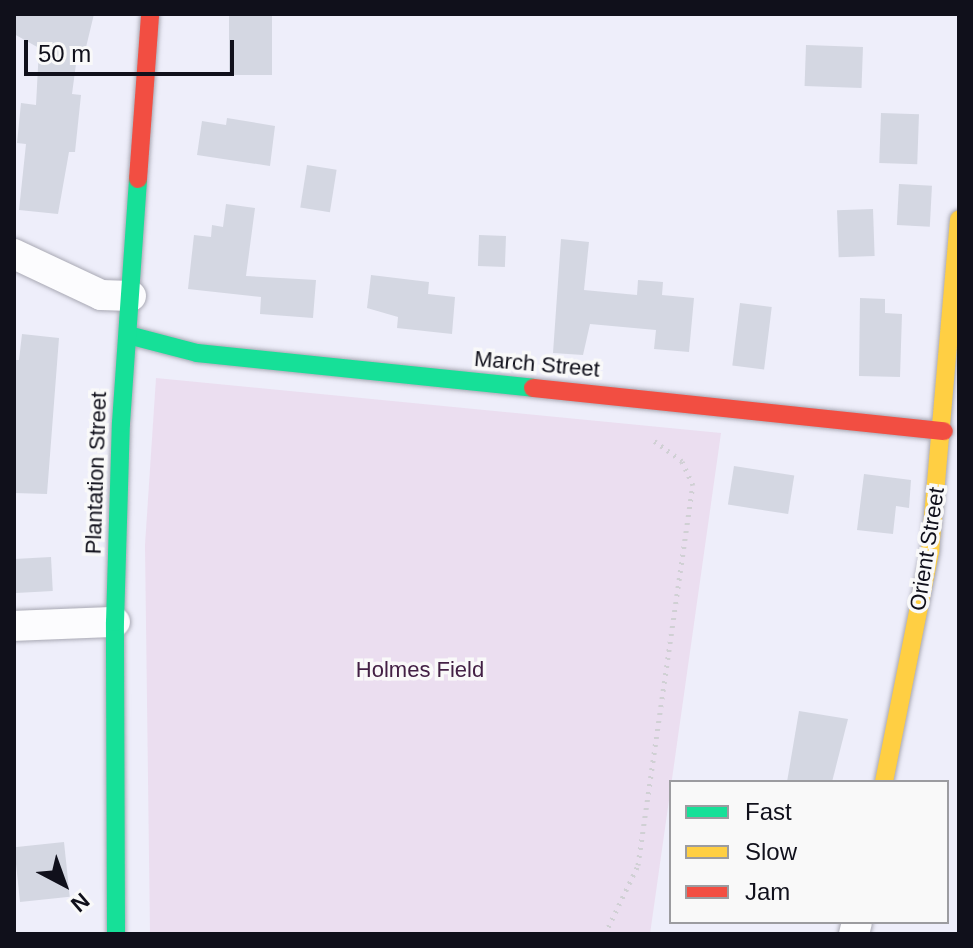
<!DOCTYPE html>
<html>
<head>
<meta charset="utf-8">
<style>
	body { margin:0 }
	#map { position:relative; width:973px; height:948px; overflow:hidden; background:#eeeefa; font-family:Helvetica,sans-serif }
	div>[style] { position:absolute }
	.green>* { inset:0; background:#ebdef0 }
	.building>* { inset:0; background:#d4d7e2; transform-origin:0 0 }
	.path>* { height:5px; margin-top:-2.5px; transform-origin:0; background:repeating-linear-gradient(90deg,#d0d0d4 0 2px,transparent 0 8px) }
	.roads { filter:drop-shadow(0 0 2px #a8a8b3) drop-shadow(0 0 2px #a8a8b3) }
	.street>* { height:30px; margin:-15px; padding:0 15px; transform-origin:15px; border-radius:15px; background:#fcfcfe }
	.fast>* { height:18px; margin:-9px; padding:0 9px; transform-origin:9px; border-radius:9px; background:#16e098 }
	.slow>* { height:18px; margin:-9px; padding:0 9px; transform-origin:9px; border-radius:9px; background:#ffcf43 }
	.jam>* { height:18px; margin:-9px; padding:0 9px; transform-origin:9px; border-radius:9px; background:#f24e42 }
	span { translate:-50% -50%; white-space:nowrap; text-align:center; line-height:1.15; -webkit-text-stroke:7px #f9f9f9; paint-order:stroke }
	.street-label { font-size:22px; color:#10101b }
	.park-label { font-size:22px; color:#432045 }
	.frame { position:absolute; inset:0; border:16px solid #10101b; pointer-events:none }
	.legend { position:absolute; left:669px; top:780px; width:280px; height:144px; box-sizing:border-box; background:#f9f9f9; border:2px solid #9c9ca0; margin:0; padding:10px 14px; list-style:none; font-size:24px; color:#10101b }
	.legend li { display:flex; align-items:center; gap:16px; height:40px }
	.legend b { width:40px; border:2px solid #9c9ca0 }
	.north { position:absolute; left:24px; top:844px; width:80px; height:80px; -webkit-text-stroke:6px #f9f9f9; paint-order:stroke; rotate:139deg; font-size:22px; font-weight:700; line-height:32px; text-align:center; color:#10101b }
	.north::after { content:''; display:block; margin:auto; width:28px; height:36px; background:#10101b; clip-path:polygon(50% 0,100% 100%,50% 72%,0 100%) }
	.scale { position:absolute; left:24px; top:40px; width:210px; height:36px; box-sizing:border-box; border:4px solid #10101b; border-top:0; padding-left:10px; font-size:24px; line-height:28px; white-space:nowrap; color:#10101b; -webkit-text-stroke:6px #f9f9f9; paint-order:stroke }
</style>
</head>
<body>
<div id="map">
	<div class="green">
		<i style="clip-path:polygon(156px 378px,721px 433px,650px 934px,150px 934px,145px 545px)"></i>
	</div>
	<div class="building">
		<i style="clip-path:polygon(14px 14px,94px 14px,82px 64px,76px 64px,72px 94px,81px 95px,75px 152px,69px 152px,58px 214px,19px 210px,26px 144px,17px 143px,21px 103px,36px 105px,39px 48px,14px 34px)"></i>
		<i style="left:229px;top:14px;width:43px;height:61px"></i>
		<i style="left:806px;top:45px;width:57px;height:41px;rotate:2deg"></i>
		<i style="left:881px;top:113px;width:38px;height:50px;rotate:2deg"></i>
		<i style="clip-path:polygon(227px 118px,275px 126px,270px 166px,197px 155px,202px 121px,226px 125px)"></i>
		<i style="left:307px;top:165px;width:30px;height:43px;rotate:9deg"></i>
		<i style="left:899px;top:184px;width:33px;height:41px;rotate:3deg"></i>
		<i style="clip-path:polygon(226px 204px,255px 208px,246px 276px,316px 280px,313px 318px,260px 314px,261px 297px,188px 289px,194px 235px,211px 237px,212px 225px,223px 227px)"></i>
		<i style="left:873px;top:209px;width:47px;height:36px;rotate:88deg"></i>
		<i style="left:479px;top:235px;width:27px;height:31px;rotate:2deg"></i>
		<i style="clip-path:polygon(561px 239px,589px 242px,584px 290px,637px 295px,638px 280px,663px 282px,662px 295px,694px 298px,689px 352px,654px 349px,656px 330px,590px 324px,583px 355px,553px 353px)"></i>
		<i style="clip-path:polygon(371px 275px,429px 282px,428px 294px,455px 297px,452px 334px,397px 328px,398px 317px,367px 308px)"></i>
		<i style="clip-path:polygon(860px 298px,885px 299px,885px 313px,902px 314px,900px 377px,859px 376px)"></i>
		<i style="left:740px;top:303px;width:32px;height:63px;rotate:7deg"></i>
		<i style="clip-path:polygon(22px 334px,59px 338px,47px 494px,14px 493px,14px 360px,19px 360px)"></i>
		<i style="left:734px;top:466px;width:61px;height:39px;rotate:9deg"></i>
		<i style="clip-path:polygon(864px 474px,911px 480px,909px 508px,896px 506px,893px 534px,857px 530px)"></i>
		<i style="left:51px;top:557px;width:34px;height:37px;rotate:87deg"></i>
		<i style="clip-path:polygon(799px 711px,848px 719px,832px 782px,787px 782px)"></i>
		<i style="left:64px;top:842px;width:55px;height:50px;rotate:84deg"></i>
	</div>
	<div class="path">
		<i style="left:605px;top:934px;width:76px;rotate:-64.4deg"></i>
		<i style="left:638px;top:865px;width:384px;rotate:-81.8deg"></i>
		<i style="left:693px;top:485px;width:26px;rotate:-115deg"></i>
		<i style="left:682px;top:461px;width:37px;rotate:-144deg"></i>
	</div>
	<div class="roads">
		<div class="street">
			<i style="left:14px;top:254px;width:96px;rotate:25.2deg"></i>
			<i style="left:101px;top:295px;width:30px;rotate:2deg"></i>
			<i style="left:14px;top:626px;width:101px;rotate:-2.3deg"></i>
			<i style="left:854px;top:934px;width:12px;rotate:-76deg"></i>
		</div>
		<div class="fast">
			<i style="left:128px;top:335px;width:71px;rotate:14.6deg"></i>
			<i style="left:197px;top:353px;width:338px;rotate:5.9deg"></i>
			<i style="left:116px;top:934px;width:312px;rotate:-90.2deg"></i>
			<i style="left:115px;top:622px;width:199px;rotate:-88.3deg"></i>
			<i style="left:121px;top:423px;width:245px;rotate:-86deg"></i>
		</div>
		<div class="slow">
			<i style="left:884px;top:782px;width:236px;rotate:-78.7deg"></i>
			<i style="left:930px;top:551px;width:333px;rotate:-85deg"></i>
		</div>
		<div class="jam">
			<i style="left:138px;top:179px;width:165px;rotate:-85.8deg"></i>
			<i style="left:533px;top:388px;width:413px;rotate:6deg"></i>
		</div>
	</div>
	<div class="street-label">
		<span style="left:537px;top:364px;rotate:5deg">March Street</span>
		<span style="left:96px;top:473px;rotate:-88deg">Plantation Street</span>
		<span style="left:927px;top:549px;rotate:-81deg">Orient Street</span>
	</div>
	<div class="park-label">
		<span style="left:420px;top:670px">Holmes Field</span>
	</div>
	<div class="frame"></div>
	<ul class="legend">
	<li><b style="height:10px;background:#16e098"></b>Fast</li>
	<li><b style="height:10px;background:#ffcf43"></b>Slow</li>
	<li><b style="height:10px;background:#f24e42"></b>Jam</li>
	</ul>
	<div class="north">N</div>
	<div class="scale">50 m</div>
</div>
</body>
</html>
